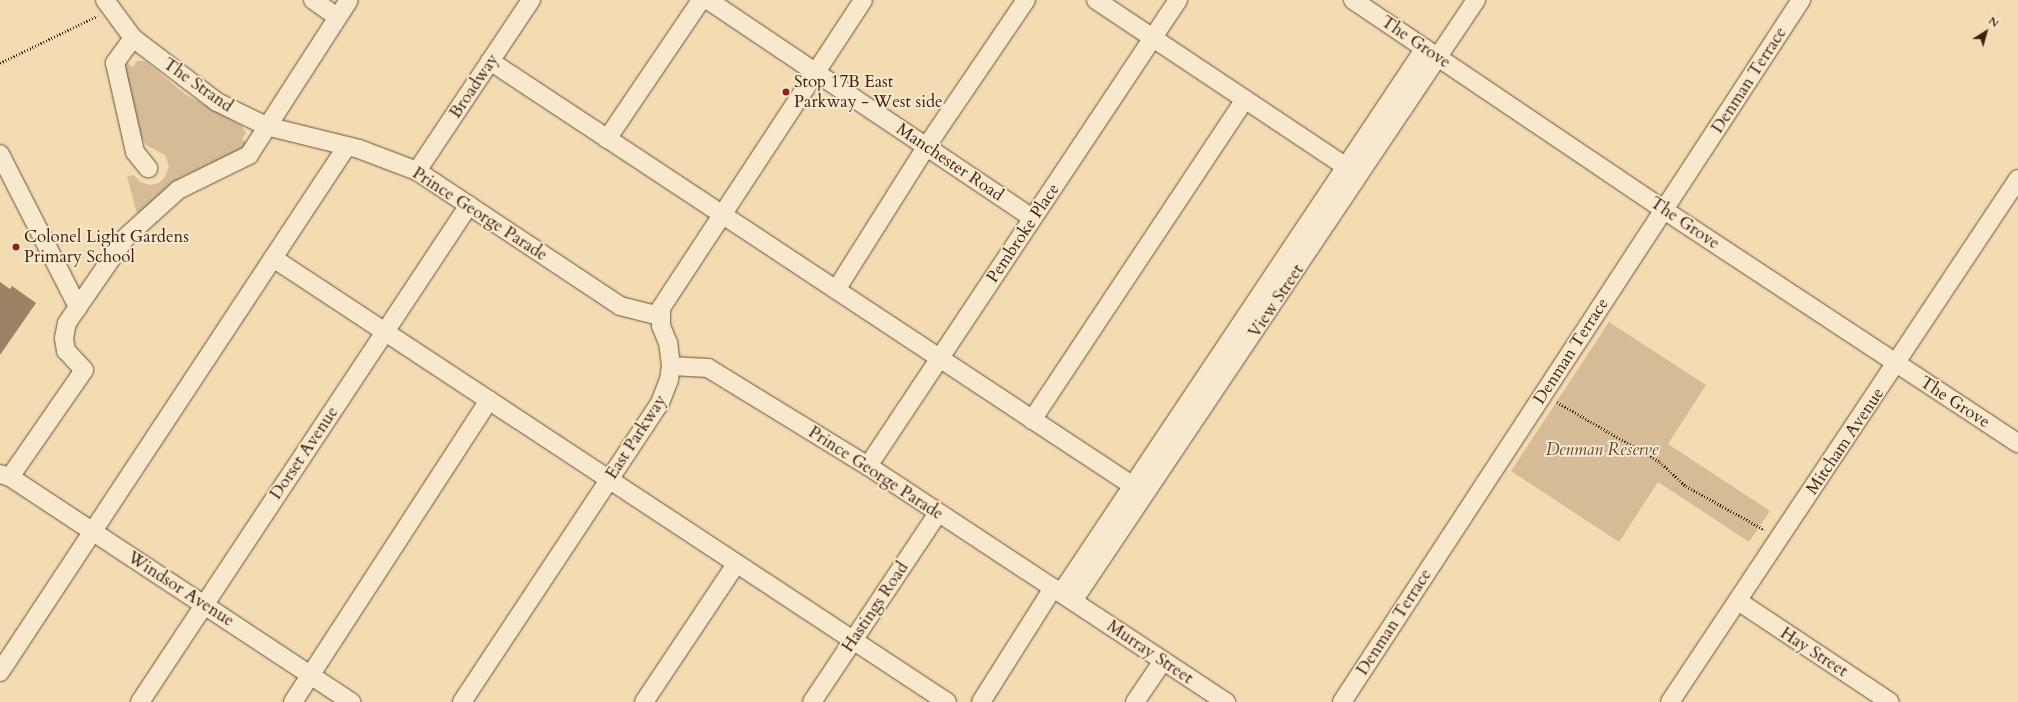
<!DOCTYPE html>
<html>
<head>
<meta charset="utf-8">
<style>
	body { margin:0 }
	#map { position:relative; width:2018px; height:702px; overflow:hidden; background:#f4dcb2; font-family:Cardo,serif }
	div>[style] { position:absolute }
	.green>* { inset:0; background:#d5bc97 }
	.building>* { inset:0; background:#9e8266 }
	.path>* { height:2.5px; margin-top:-1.25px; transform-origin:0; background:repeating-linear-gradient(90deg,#402013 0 1px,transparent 0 3px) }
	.roads { filter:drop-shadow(0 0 1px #6d4f3b) drop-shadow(0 0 1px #6d4f3b) }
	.minor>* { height:18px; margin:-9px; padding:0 9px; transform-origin:9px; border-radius:9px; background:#f8e8cd }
	.dots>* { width:11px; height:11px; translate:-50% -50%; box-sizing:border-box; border:2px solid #f8e8cd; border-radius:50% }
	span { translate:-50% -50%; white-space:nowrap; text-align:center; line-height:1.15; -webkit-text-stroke:4px #f8e8cd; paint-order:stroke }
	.street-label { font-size:17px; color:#402013 }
	.poi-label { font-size:17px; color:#402013 }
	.left { translate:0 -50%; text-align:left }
	.park-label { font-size:17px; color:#654734; font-style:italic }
	.north { position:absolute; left:1966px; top:12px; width:40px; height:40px; -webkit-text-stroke:3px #f8e8cd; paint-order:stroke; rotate:37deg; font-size:11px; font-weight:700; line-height:16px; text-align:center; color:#402013 }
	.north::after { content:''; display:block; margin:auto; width:14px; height:18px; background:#402013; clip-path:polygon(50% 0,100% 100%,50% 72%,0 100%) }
</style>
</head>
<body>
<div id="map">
	<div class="green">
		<i style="clip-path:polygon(137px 61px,145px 61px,185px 94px,242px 126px,246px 133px,242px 139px,250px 145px,182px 177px,137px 214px,127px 176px,134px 175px,140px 182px,150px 185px,159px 183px,165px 177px,169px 167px,165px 155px,146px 145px,141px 136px,125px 71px,127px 63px,133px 67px)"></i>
		<i style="clip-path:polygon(1609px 322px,1706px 385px,1668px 444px,1770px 511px,1749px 542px,1658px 482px,1619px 542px,1511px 471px)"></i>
	</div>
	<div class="building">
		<i style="clip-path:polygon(0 282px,10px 289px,12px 286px,36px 303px,0 355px)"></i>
	</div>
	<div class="path">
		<i style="left:0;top:63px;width:108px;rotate:-25.9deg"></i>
		<i style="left:1557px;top:402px;width:119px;rotate:30.2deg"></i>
		<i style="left:1660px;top:462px;width:35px;rotate:43deg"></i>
		<i style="left:1686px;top:486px;width:90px;rotate:29.1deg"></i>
	</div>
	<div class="roads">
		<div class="minor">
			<i style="left:105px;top:0;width:47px;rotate:53.6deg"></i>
			<i style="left:133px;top:38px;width:106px;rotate:37.3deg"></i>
			<i style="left:217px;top:102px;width:55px;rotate:26.1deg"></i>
			<i style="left:266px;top:126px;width:96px;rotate:13.9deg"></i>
			<i style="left:359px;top:149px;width:62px;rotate:20.8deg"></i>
			<i style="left:417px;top:171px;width:244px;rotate:33.6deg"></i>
			<i style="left:620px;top:306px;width:41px;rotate:14deg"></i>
			<i style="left:313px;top:0;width:29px;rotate:35deg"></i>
			<i style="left:708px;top:0;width:391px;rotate:33.9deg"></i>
			<i style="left:1096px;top:0;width:301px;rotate:33.7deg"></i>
			<i style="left:1353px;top:0;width:375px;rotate:34deg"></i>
			<i style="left:1664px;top:210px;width:424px;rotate:33.4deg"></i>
			<i style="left:133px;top:38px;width:31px;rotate:126deg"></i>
			<i style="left:115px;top:63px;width:91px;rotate:77.3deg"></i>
			<i style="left:135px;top:152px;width:21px;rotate:51deg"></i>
			<i style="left:490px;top:61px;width:771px;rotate:33.46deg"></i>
			<i style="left:607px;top:139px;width:168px;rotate:-55.9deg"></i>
			<i style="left:0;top:154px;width:172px;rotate:63deg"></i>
			<i style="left:417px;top:171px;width:206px;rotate:-56.3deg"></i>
			<i style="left:273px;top:258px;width:807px;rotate:33.38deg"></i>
			<i style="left:836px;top:290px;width:169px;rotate:-57.8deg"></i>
			<i style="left:926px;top:147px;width:178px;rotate:-55.8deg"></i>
			<i style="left:671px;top:366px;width:37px;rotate:3deg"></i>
			<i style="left:708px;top:368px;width:188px;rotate:31.5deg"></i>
			<i style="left:868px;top:466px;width:429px;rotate:33.4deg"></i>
			<i style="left:1032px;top:420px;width:385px;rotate:-56.4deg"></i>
			<i style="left:868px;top:466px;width:560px;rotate:-56.37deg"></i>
			<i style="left:0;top:474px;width:10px;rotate:17deg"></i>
			<i style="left:10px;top:477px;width:130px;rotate:-55.3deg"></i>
			<i style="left:84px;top:370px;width:26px;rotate:-133deg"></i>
			<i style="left:66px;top:351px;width:13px;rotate:-99deg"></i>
			<i style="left:64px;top:338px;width:15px;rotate:-79deg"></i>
			<i style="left:67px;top:323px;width:104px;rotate:-55.5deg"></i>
			<i style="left:126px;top:237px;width:70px;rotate:-42.1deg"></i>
			<i style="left:178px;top:190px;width:79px;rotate:-26.2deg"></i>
			<i style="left:249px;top:155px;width:184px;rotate:-57.2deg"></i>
			<i style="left:10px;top:477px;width:409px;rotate:33.4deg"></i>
			<i style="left:1061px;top:593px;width:655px;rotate:-56.26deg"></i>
			<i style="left:1073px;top:601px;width:724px;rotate:-56.16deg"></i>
			<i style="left:1738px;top:601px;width:182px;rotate:33.6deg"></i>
			<i style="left:0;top:672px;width:630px;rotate:-56.59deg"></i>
			<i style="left:140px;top:702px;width:596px;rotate:-56.5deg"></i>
			<i style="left:293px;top:702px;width:360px;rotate:-57deg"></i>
			<i style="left:462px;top:702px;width:359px;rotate:-56.5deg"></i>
			<i style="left:660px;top:403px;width:25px;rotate:-69deg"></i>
			<i style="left:669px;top:380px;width:14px;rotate:-82deg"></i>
			<i style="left:671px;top:366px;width:23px;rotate:-97deg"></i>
			<i style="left:668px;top:343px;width:18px;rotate:-112deg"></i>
			<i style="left:661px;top:326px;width:18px;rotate:-90deg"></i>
			<i style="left:661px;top:308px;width:368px;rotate:-56.7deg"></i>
			<i style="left:644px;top:702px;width:166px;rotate:-56.3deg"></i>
			<i style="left:812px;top:702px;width:227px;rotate:-56.3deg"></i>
			<i style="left:981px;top:702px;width:135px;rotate:-57.7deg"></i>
			<i style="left:1135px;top:702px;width:50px;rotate:-55.7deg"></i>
			<i style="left:1342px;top:702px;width:839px;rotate:-56.82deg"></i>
			<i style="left:1670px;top:702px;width:628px;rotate:-56.36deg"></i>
		</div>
	</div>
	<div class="dots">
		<i style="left:786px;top:92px;background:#8f2418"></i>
		<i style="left:16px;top:247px;background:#8f2418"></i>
	</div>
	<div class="street-label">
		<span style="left:1416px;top:42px;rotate:34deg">The Grove</span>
		<span style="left:1749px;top:80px;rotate:-57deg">Denman Terrace</span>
		<span style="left:198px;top:85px;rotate:35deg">The Strand</span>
		<span style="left:474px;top:86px;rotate:-56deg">Broadway</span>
		<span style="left:950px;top:162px;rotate:34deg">Manchester Road</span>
		<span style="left:480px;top:214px;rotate:33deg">Prince George Parade</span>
		<span style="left:1685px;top:223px;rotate:34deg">The Grove</span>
		<span style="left:1023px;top:233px;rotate:-56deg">Pembroke Place</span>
		<span style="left:1276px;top:301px;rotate:-56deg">View Street</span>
		<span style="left:1571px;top:351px;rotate:-57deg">Denman Terrace</span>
		<span style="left:1955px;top:402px;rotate:33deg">The Grove</span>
		<span style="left:636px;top:437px;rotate:-57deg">East Parkway</span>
		<span style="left:1845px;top:441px;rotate:-56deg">Mitcham Avenue</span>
		<span style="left:304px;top:453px;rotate:-56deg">Dorset Avenue</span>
		<span style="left:876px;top:473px;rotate:33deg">Prince George Parade</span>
		<span style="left:181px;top:589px;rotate:33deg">Windsor Avenue</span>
		<span style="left:875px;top:607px;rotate:-56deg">Hastings Road</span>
		<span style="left:1394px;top:622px;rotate:-57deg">Denman Terrace</span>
		<span style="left:1150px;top:652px;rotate:34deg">Murray Street</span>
		<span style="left:1814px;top:652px;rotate:33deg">Hay Street</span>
	</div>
	<div class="poi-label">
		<span class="left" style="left:794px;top:92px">Stop 17B East<br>Parkway - West side</span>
		<span class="left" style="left:24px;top:247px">Colonel Light Gardens<br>Primary School</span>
	</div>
	<div class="park-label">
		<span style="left:1602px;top:450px">Denman Reserve</span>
	</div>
	<div class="north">N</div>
</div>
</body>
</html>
